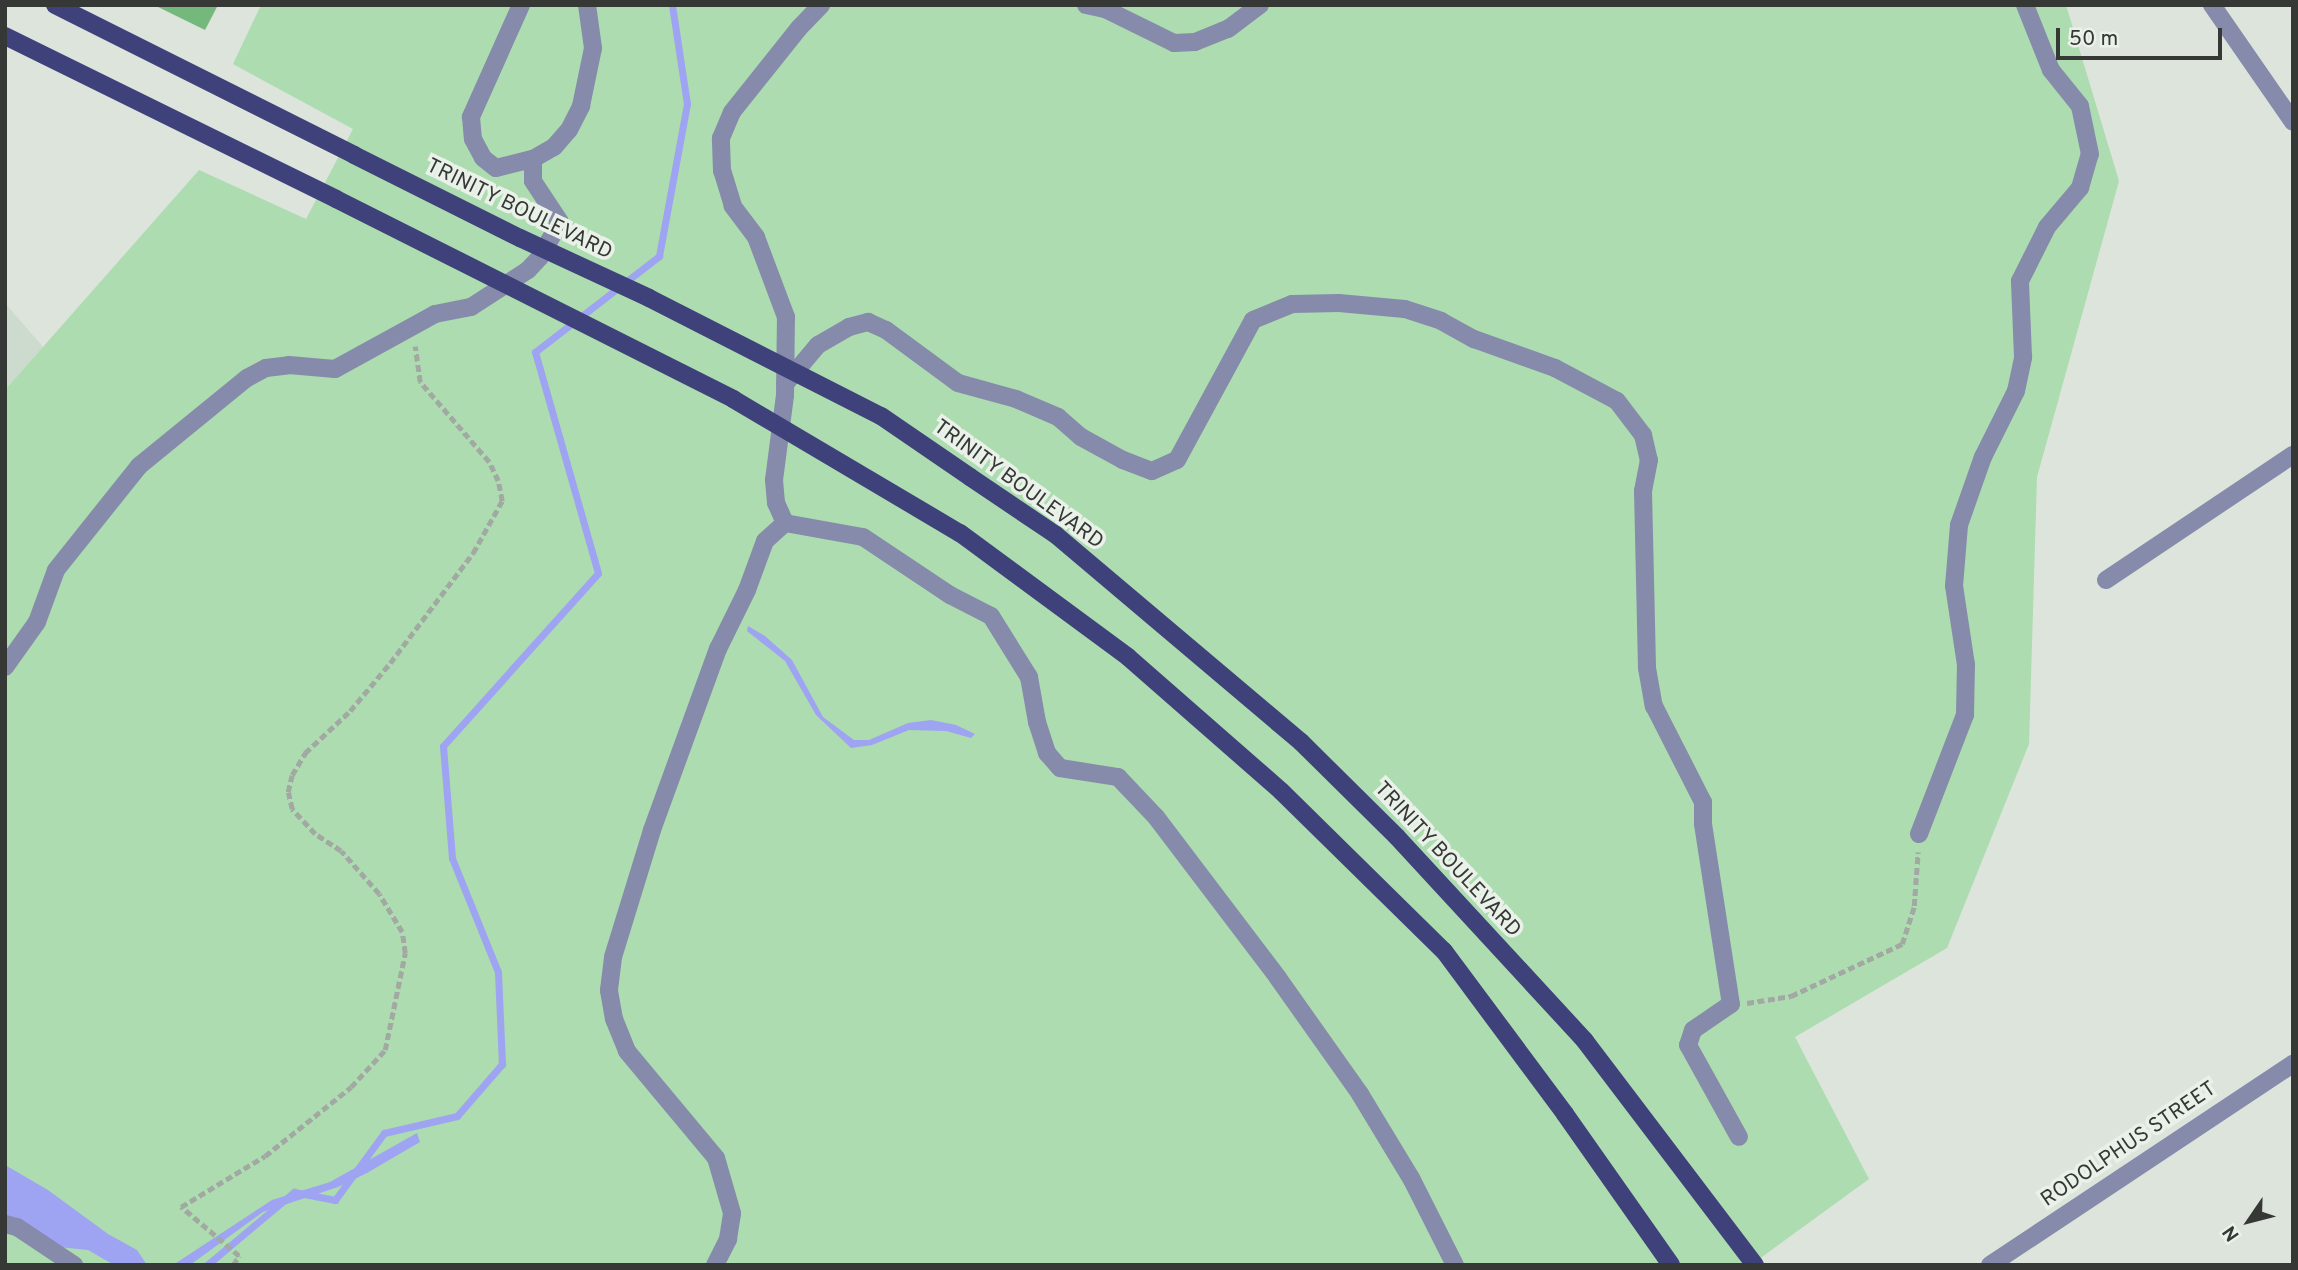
<!DOCTYPE html>
<html>
<head>
<meta charset="utf-8">
<style>
	body { margin:0 }
	#map { position:relative; width:2298px; height:1270px; overflow:hidden; background:#dce4dc; font-family:Overpass,sans-serif }
	div>[style] { position:absolute }
	.built>* { inset:0; background:#cddbce }
	.green>* { inset:0; background:#acdcaf }
	.water>* { inset:0; background:#9ea4f2 }
	.stream>* { height:7px; margin:-3.5px; padding:0 3.5px; transform-origin:3.5px; border-radius:3.5px; background:#9ea4f2 }
	.building>* { inset:0; background:#74b87b }
	.path>* { height:4.5px; margin-top:-2.25px; transform-origin:0; background:repeating-linear-gradient(90deg,#a2a8a2 0 7px,transparent 0 10.5px) }
	.minor>* { height:18px; margin:-9px; padding:0 9px; transform-origin:9px; border-radius:9px; background:#868aab }
	.major>* { height:18px; margin:-9px; padding:0 9px; transform-origin:9px; border-radius:9px; background:#3f417a }
	.major-bridge>* { height:18px; margin:-9px; padding:0 9px; transform-origin:9px; border-radius:9px; background:#3f417a }
	span { translate:-50% -50%; white-space:nowrap; text-align:center; line-height:1.15; -webkit-text-stroke:7px #e9f1e9; paint-order:stroke }
	.street-label { font-size:21px; color:#353835 }
	.frame { position:absolute; inset:0; border:7px solid #353835; pointer-events:none }
	.north { position:absolute; left:2214px; top:1186px; width:70px; height:70px; -webkit-text-stroke:5px #e9f1e9; paint-order:stroke; rotate:235deg; font-size:19px; font-weight:700; line-height:28px; text-align:center; color:#353835 }
	.north::after { content:''; display:block; margin:auto; width:24px; height:32px; background:#353835; clip-path:polygon(50% 0,100% 100%,50% 72%,0 100%) }
	.scale { position:absolute; left:2056px; top:28px; width:166px; height:32px; box-sizing:border-box; border:4px solid #353835; border-top:0; padding-left:9px; font-size:21px; line-height:24px; white-space:nowrap; color:#353835; -webkit-text-stroke:5px #e9f1e9; paint-order:stroke }
</style>
</head>
<body>
<div id="map">
	<div class="built">
		<i style="clip-path:polygon(5px 303px,43px 347px,5px 390px)"></i>
	</div>
	<div class="green">
		<i style="clip-path:polygon(261px 5px,2066px 5px,2119px 181px,2037px 477px,2029px 744px,1947px 948px,1795px 1037px,1869px 1179px,1751px 1265px,5px 1265px,5px 390px,199px 170px,306px 219px,353px 129px,233px 64px)"></i>
	</div>
	<div class="water">
		<i style="clip-path:polygon(748px 626px,765px 636px,792px 660px,823px 717px,854px 740px,869px 740px,908px 723px,931px 720px,956px 725px,975px 734px,971px 738px,946px 731px,909px 730px,872px 745px,851px 748px,816px 715px,785px 661px,747px 631px)"></i>
		<i style="clip-path:polygon(417px 1133px,420px 1142px,367px 1173px,338px 1187px,263px 1212px,190px 1265px,173px 1265px,272px 1200px,330px 1182px)"></i>
		<i style="clip-path:polygon(5px 1165px,48px 1190px,108px 1234px,137px 1250px,147px 1265px,114px 1265px,88px 1250px,58px 1247px,5px 1219px)"></i>
	</div>
	<div class="stream">
		<i style="left:207px;top:1265px;width:114px;rotate:-40deg"></i>
		<i style="left:294px;top:1192px;width:42px;rotate:11deg"></i>
		<i style="left:335px;top:1200px;width:83px;rotate:-53.8deg"></i>
		<i style="left:384px;top:1133px;width:75px;rotate:-13.1deg"></i>
		<i style="left:457px;top:1116px;width:69px;rotate:-49.1deg"></i>
		<i style="left:502px;top:1064px;width:92px;rotate:-92.5deg"></i>
		<i style="left:498px;top:972px;width:123px;rotate:-112deg"></i>
		<i style="left:452px;top:858px;width:112px;rotate:-94.6deg"></i>
		<i style="left:443px;top:746px;width:232px;rotate:-48.1deg"></i>
		<i style="left:598px;top:573px;width:230px;rotate:-105.9deg"></i>
		<i style="left:535px;top:352px;width:157px;rotate:-37.7deg"></i>
		<i style="left:659px;top:256px;width:155px;rotate:-79.6deg"></i>
		<i style="left:687px;top:104px;width:100px;rotate:-98.6deg"></i>
	</div>
	<div class="building">
		<i style="clip-path:polygon(154px 5px,218px 5px,205px 30px)"></i>
	</div>
	<div class="path">
		<i style="left:1747px;top:1003px;width:45px;rotate:-9deg"></i>
		<i style="left:1791px;top:996px;width:123px;rotate:-25.1deg"></i>
		<i style="left:1902px;top:944px;width:40px;rotate:-72deg"></i>
		<i style="left:1914px;top:906px;width:54px;rotate:-85.8deg"></i>
		<i style="left:233px;top:1265px;width:11px;rotate:-56deg"></i>
		<i style="left:239px;top:1256px;width:76px;rotate:-139.8deg"></i>
		<i style="left:181px;top:1207px;width:98px;rotate:-31.3deg"></i>
		<i style="left:265px;top:1156px;width:110px;rotate:-38.7deg"></i>
		<i style="left:351px;top:1087px;width:50px;rotate:-47.4deg"></i>
		<i style="left:385px;top:1050px;width:99px;rotate:-78.3deg"></i>
		<i style="left:405px;top:953px;width:21px;rotate:-98deg"></i>
		<i style="left:402px;top:932px;width:44px;rotate:-121.2deg"></i>
		<i style="left:379px;top:894px;width:57px;rotate:-131.5deg"></i>
		<i style="left:341px;top:851px;width:31px;rotate:-147deg"></i>
		<i style="left:315px;top:834px;width:34px;rotate:-133deg"></i>
		<i style="left:292px;top:809px;width:17px;rotate:-103deg"></i>
		<i style="left:288px;top:792px;width:17px;rotate:-77deg"></i>
		<i style="left:292px;top:775px;width:26px;rotate:-59deg"></i>
		<i style="left:305px;top:753px;width:62px;rotate:-43deg"></i>
		<i style="left:350px;top:711px;width:62px;rotate:-50.2deg"></i>
		<i style="left:390px;top:663px;width:138px;rotate:-53deg"></i>
		<i style="left:473px;top:553px;width:60px;rotate:-60.9deg"></i>
		<i style="left:502px;top:501px;width:20px;rotate:-101deg"></i>
		<i style="left:498px;top:481px;width:21px;rotate:-115deg"></i>
		<i style="left:489px;top:462px;width:106px;rotate:-130.8deg"></i>
		<i style="left:420px;top:382px;width:36px;rotate:-98deg"></i>
	</div>
	<div class="minor">
		<i style="left:521px;top:5px;width:123px;rotate:114.1deg"></i>
		<i style="left:471px;top:117px;width:22px;rotate:85deg"></i>
		<i style="left:473px;top:139px;width:21px;rotate:62deg"></i>
		<i style="left:483px;top:158px;width:16px;rotate:38deg"></i>
		<i style="left:496px;top:168px;width:38px;rotate:-14deg"></i>
		<i style="left:533px;top:159px;width:24px;rotate:-30deg"></i>
		<i style="left:554px;top:147px;width:23px;rotate:-49deg"></i>
		<i style="left:569px;top:130px;width:27px;rotate:-63deg"></i>
		<i style="left:581px;top:106px;width:59px;rotate:-78.3deg"></i>
		<i style="left:593px;top:48px;width:43px;rotate:-97.9deg"></i>
		<i style="left:1086px;top:5px;width:19px;rotate:12deg"></i>
		<i style="left:1105px;top:9px;width:77px;rotate:26.2deg"></i>
		<i style="left:1174px;top:43px;width:21px;rotate:-3deg"></i>
		<i style="left:1195px;top:42px;width:35px;rotate:-22deg"></i>
		<i style="left:1228px;top:29px;width:40px;rotate:-37deg"></i>
		<i style="left:2212px;top:5px;width:142px;rotate:55.3deg"></i>
		<i style="left:785px;top:384px;width:51px;rotate:-49.8deg"></i>
		<i style="left:818px;top:345px;width:36px;rotate:-30deg"></i>
		<i style="left:849px;top:327px;width:20px;rotate:-15deg"></i>
		<i style="left:868px;top:322px;width:20px;rotate:24deg"></i>
		<i style="left:886px;top:330px;width:89px;rotate:36.4deg"></i>
		<i style="left:958px;top:383px;width:60px;rotate:15.4deg"></i>
		<i style="left:1016px;top:399px;width:46px;rotate:23.2deg"></i>
		<i style="left:1058px;top:417px;width:30px;rotate:41deg"></i>
		<i style="left:1081px;top:437px;width:48px;rotate:28.7deg"></i>
		<i style="left:1123px;top:460px;width:31px;rotate:21deg"></i>
		<i style="left:1152px;top:471px;width:27px;rotate:-24deg"></i>
		<i style="left:1177px;top:460px;width:159px;rotate:-61.5deg"></i>
		<i style="left:1253px;top:320px;width:42px;rotate:-22.3deg"></i>
		<i style="left:1292px;top:304px;width:47px;rotate:-1.2deg"></i>
		<i style="left:1339px;top:303px;width:66px;rotate:5.2deg"></i>
		<i style="left:1405px;top:309px;width:38px;rotate:18deg"></i>
		<i style="left:1441px;top:321px;width:38px;rotate:29deg"></i>
		<i style="left:1474px;top:339px;width:86px;rotate:19.7deg"></i>
		<i style="left:1555px;top:368px;width:70px;rotate:28deg"></i>
		<i style="left:1617px;top:401px;width:43px;rotate:52.6deg"></i>
		<i style="left:1643px;top:435px;width:26px;rotate:77deg"></i>
		<i style="left:1649px;top:460px;width:32px;rotate:101deg"></i>
		<i style="left:1643px;top:491px;width:177px;rotate:88.7deg"></i>
		<i style="left:1647px;top:668px;width:39px;rotate:80deg"></i>
		<i style="left:1654px;top:706px;width:108px;rotate:63deg"></i>
		<i style="left:1703px;top:802px;width:22px;rotate:90deg"></i>
		<i style="left:1703px;top:824px;width:182px;rotate:81.2deg"></i>
		<i style="left:1731px;top:1004px;width:46px;rotate:145.6deg"></i>
		<i style="left:1693px;top:1030px;width:16px;rotate:108deg"></i>
		<i style="left:1688px;top:1045px;width:105px;rotate:61deg"></i>
		<i style="left:785px;top:523px;width:79px;rotate:10.2deg"></i>
		<i style="left:863px;top:537px;width:105px;rotate:33.7deg"></i>
		<i style="left:950px;top:595px;width:46px;rotate:27.1deg"></i>
		<i style="left:991px;top:616px;width:72px;rotate:58.1deg"></i>
		<i style="left:1029px;top:677px;width:46px;rotate:79.9deg"></i>
		<i style="left:1037px;top:722px;width:33px;rotate:72deg"></i>
		<i style="left:1047px;top:753px;width:20px;rotate:49deg"></i>
		<i style="left:1060px;top:768px;width:59px;rotate:8.8deg"></i>
		<i style="left:1118px;top:777px;width:55px;rotate:46.5deg"></i>
		<i style="left:1156px;top:817px;width:202px;rotate:52.8deg"></i>
		<i style="left:1278px;top:978px;width:142px;rotate:54.7deg"></i>
		<i style="left:1360px;top:1094px;width:100px;rotate:58.8deg"></i>
		<i style="left:1412px;top:1180px;width:95px;rotate:63.2deg"></i>
		<i style="left:785px;top:523px;width:22px;rotate:-114deg"></i>
		<i style="left:776px;top:503px;width:23px;rotate:-95deg"></i>
		<i style="left:774px;top:480px;width:86px;rotate:-82.6deg"></i>
		<i style="left:785px;top:395px;width:78px;rotate:-89.3deg"></i>
		<i style="left:786px;top:317px;width:85px;rotate:-110.6deg"></i>
		<i style="left:756px;top:237px;width:39px;rotate:-127deg"></i>
		<i style="left:733px;top:206px;width:37px;rotate:-107deg"></i>
		<i style="left:722px;top:171px;width:33px;rotate:-92deg"></i>
		<i style="left:721px;top:138px;width:28px;rotate:-67deg"></i>
		<i style="left:732px;top:112px;width:107px;rotate:-51.4deg"></i>
		<i style="left:799px;top:28px;width:32px;rotate:-46deg"></i>
		<i style="left:2106px;top:580px;width:225px;rotate:-33.8deg"></i>
		<i style="left:5px;top:667px;width:55px;rotate:-54.6deg"></i>
		<i style="left:37px;top:622px;width:55px;rotate:-69.9deg"></i>
		<i style="left:56px;top:570px;width:133px;rotate:-51.4deg"></i>
		<i style="left:139px;top:466px;width:139px;rotate:-39.2deg"></i>
		<i style="left:247px;top:378px;width:21px;rotate:-28deg"></i>
		<i style="left:266px;top:368px;width:23px;rotate:-7deg"></i>
		<i style="left:289px;top:365px;width:46px;rotate:5deg"></i>
		<i style="left:335px;top:369px;width:114px;rotate:-28.8deg"></i>
		<i style="left:435px;top:314px;width:37px;rotate:-11deg"></i>
		<i style="left:471px;top:307px;width:68px;rotate:-33deg"></i>
		<i style="left:528px;top:270px;width:18px;rotate:-47deg"></i>
		<i style="left:540px;top:257px;width:40px;rotate:-60.3deg"></i>
		<i style="left:560px;top:222px;width:49px;rotate:-123.4deg"></i>
		<i style="left:533px;top:181px;width:22px;rotate:-90deg"></i>
		<i style="left:1919px;top:834px;width:128px;rotate:-68.9deg"></i>
		<i style="left:1965px;top:715px;width:50px;rotate:-88.9deg"></i>
		<i style="left:1966px;top:665px;width:80px;rotate:-98.6deg"></i>
		<i style="left:1954px;top:586px;width:61px;rotate:-85.3deg"></i>
		<i style="left:1959px;top:525px;width:72px;rotate:-70.6deg"></i>
		<i style="left:1983px;top:457px;width:74px;rotate:-63.4deg"></i>
		<i style="left:2016px;top:391px;width:35px;rotate:-78deg"></i>
		<i style="left:2023px;top:357px;width:76px;rotate:-92.3deg"></i>
		<i style="left:2020px;top:281px;width:60px;rotate:-63.4deg"></i>
		<i style="left:2047px;top:227px;width:51px;rotate:-49.8deg"></i>
		<i style="left:2080px;top:188px;width:35px;rotate:-74deg"></i>
		<i style="left:2090px;top:154px;width:49px;rotate:-101.8deg"></i>
		<i style="left:2080px;top:106px;width:46px;rotate:-128.9deg"></i>
		<i style="left:2051px;top:70px;width:70px;rotate:-111.8deg"></i>
		<i style="left:5px;top:1224px;width:12px;rotate:14deg"></i>
		<i style="left:17px;top:1227px;width:69px;rotate:33.7deg"></i>
		<i style="left:715px;top:1265px;width:29px;rotate:-63deg"></i>
		<i style="left:728px;top:1239px;width:26px;rotate:-81deg"></i>
		<i style="left:732px;top:1213px;width:57px;rotate:-106.2deg"></i>
		<i style="left:716px;top:1158px;width:139px;rotate:-129.8deg"></i>
		<i style="left:627px;top:1051px;width:35px;rotate:-112deg"></i>
		<i style="left:614px;top:1019px;width:29px;rotate:-100deg"></i>
		<i style="left:609px;top:990px;width:33px;rotate:-83deg"></i>
		<i style="left:613px;top:957px;width:133px;rotate:-72.9deg"></i>
		<i style="left:652px;top:830px;width:193px;rotate:-70deg"></i>
		<i style="left:718px;top:649px;width:66px;rotate:-63.8deg"></i>
		<i style="left:747px;top:590px;width:52px;rotate:-69.8deg"></i>
		<i style="left:765px;top:541px;width:27px;rotate:-42deg"></i>
		<i style="left:1990px;top:1265px;width:364px;rotate:-33.6deg"></i>
	</div>
	<div class="major">
		<i style="left:55px;top:5px;width:335px;rotate:26.6deg"></i>
		<i style="left:5px;top:36px;width:369px;rotate:26.2deg"></i>
		<i style="left:970px;top:477px;width:104px;rotate:34deg"></i>
		<i style="left:1056px;top:535px;width:321px;rotate:40.2deg"></i>
		<i style="left:1301px;top:742px;width:135px;rotate:44.7deg"></i>
		<i style="left:1397px;top:837px;width:277px;rotate:47.3deg"></i>
		<i style="left:1585px;top:1041px;width:281px;rotate:52.8deg"></i>
		<i style="left:960px;top:533px;width:209px;rotate:36.4deg"></i>
		<i style="left:1128px;top:657px;width:203px;rotate:41.2deg"></i>
		<i style="left:1281px;top:791px;width:228px;rotate:44.5deg"></i>
		<i style="left:1444px;top:951px;width:203px;rotate:53.4deg"></i>
		<i style="left:1565px;top:1114px;width:184px;rotate:54.9deg"></i>
	</div>
	<div class="major-bridge">
		<i style="left:354px;top:155px;width:186px;rotate:26.6deg"></i>
		<i style="left:520px;top:238px;width:142px;rotate:24.9deg"></i>
		<i style="left:649px;top:298px;width:260px;rotate:27deg"></i>
		<i style="left:881px;top:416px;width:108px;rotate:34.4deg"></i>
		<i style="left:336px;top:199px;width:445px;rotate:26.7deg"></i>
		<i style="left:733px;top:399px;width:264px;rotate:30.6deg"></i>
	</div>
	<div class="street-label">
		<span style="left:519px;top:210px;rotate:26deg">TRINITY BOULEVARD</span>
		<span style="left:1018px;top:485px;rotate:36deg">TRINITY BOULEVARD</span>
		<span style="left:1447px;top:860px;rotate:47deg">TRINITY BOULEVARD</span>
		<span style="left:2129px;top:1145px;rotate:-34deg">RODOLPHUS STREET</span>
	</div>
	<div class="frame"></div>
	<div class="north">N</div>
	<div class="scale">50 m</div>
</div>
</body>
</html>
